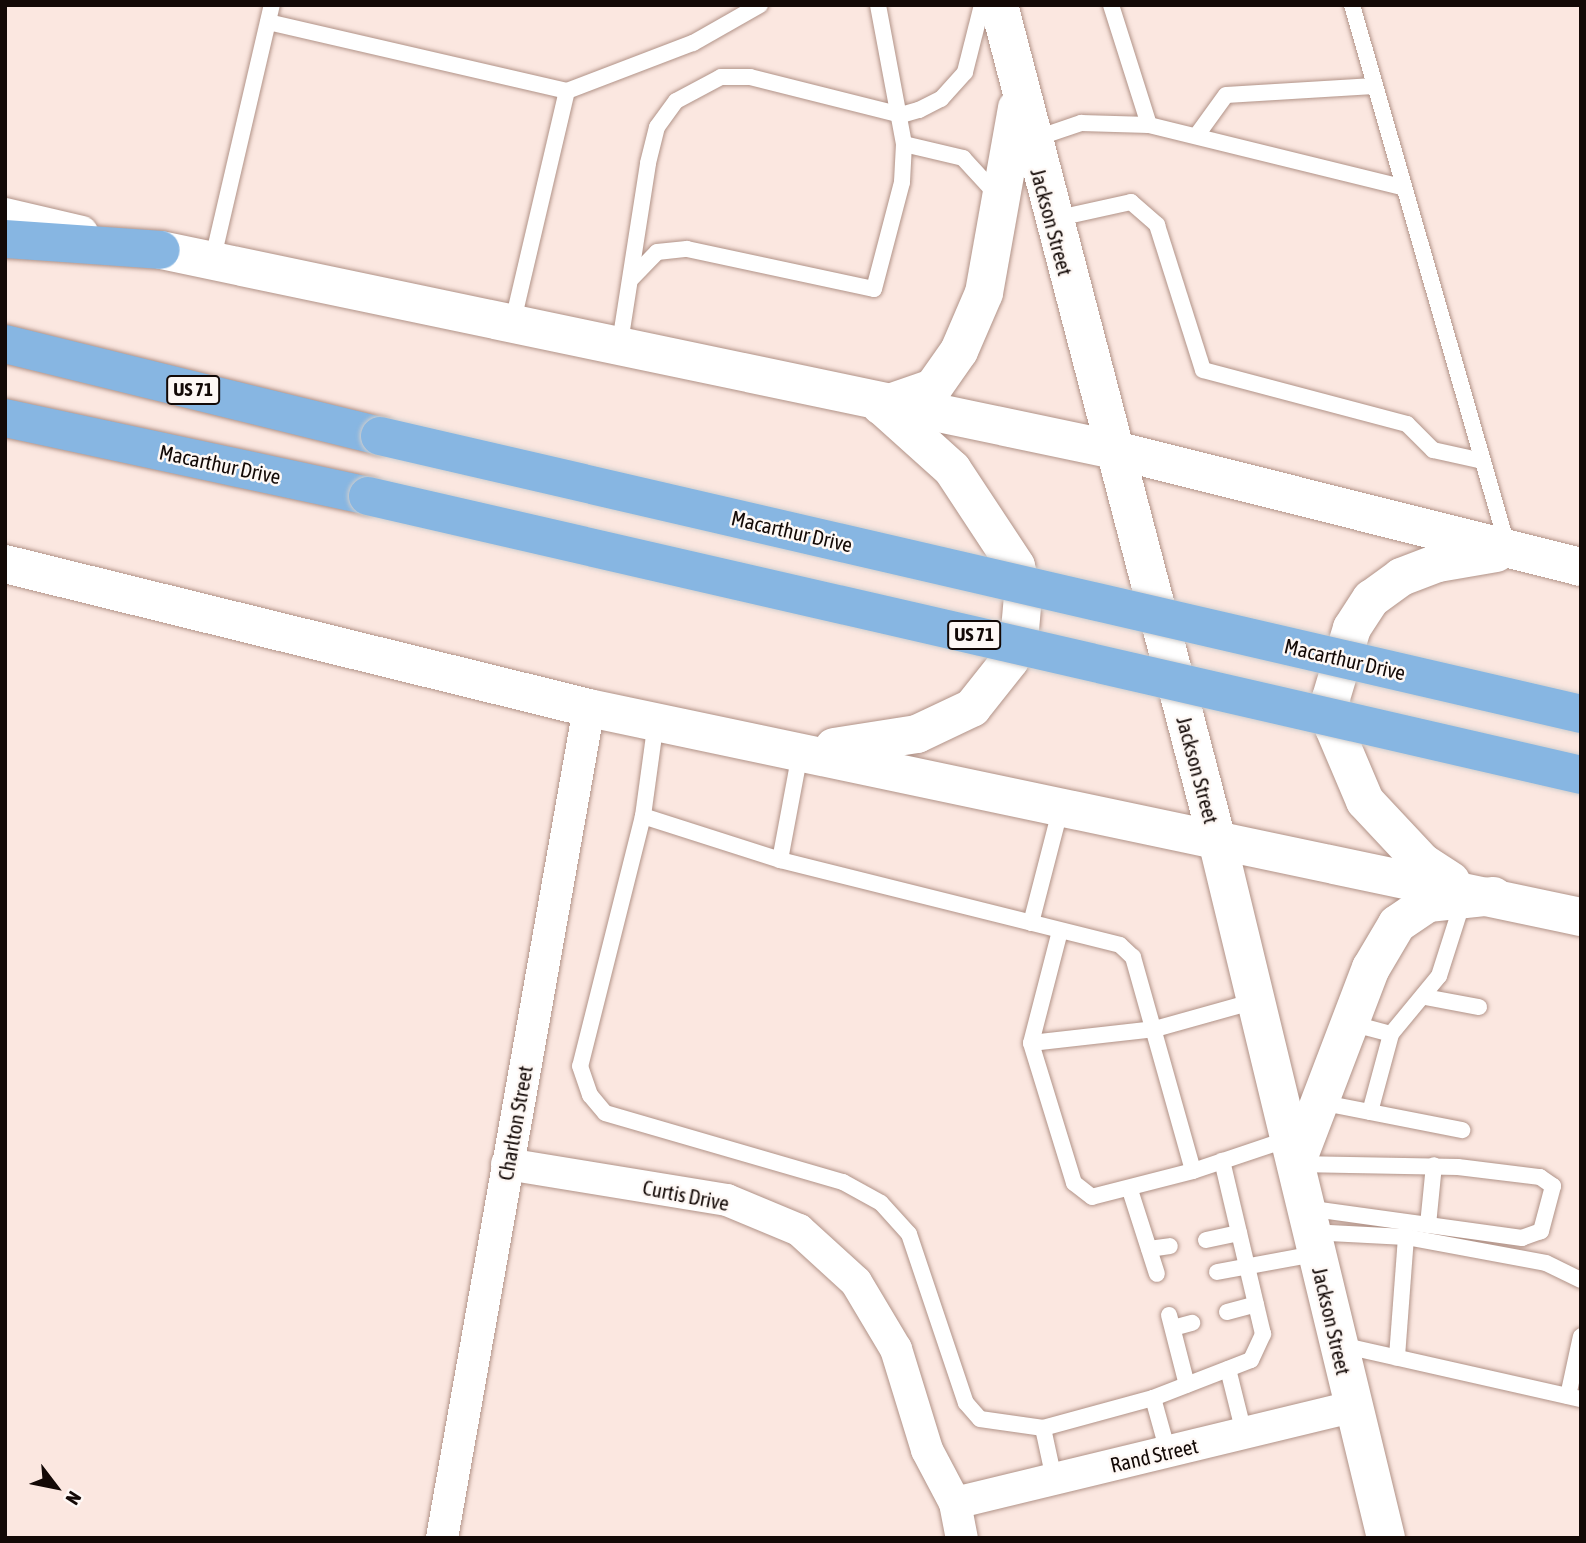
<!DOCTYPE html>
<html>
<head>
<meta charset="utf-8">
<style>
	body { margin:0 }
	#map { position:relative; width:1586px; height:1543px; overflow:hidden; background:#fbe7e0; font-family:"Asap Condensed",sans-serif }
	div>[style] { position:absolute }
	.roads { filter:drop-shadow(0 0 2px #b19388) drop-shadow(0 0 2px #b19388) }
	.service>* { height:16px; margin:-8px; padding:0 8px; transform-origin:8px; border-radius:8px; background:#fff }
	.minor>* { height:32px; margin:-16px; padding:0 16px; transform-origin:16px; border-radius:16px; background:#fff }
	.tertiary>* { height:38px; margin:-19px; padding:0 19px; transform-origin:19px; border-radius:19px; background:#fff }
	.secondary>* { height:38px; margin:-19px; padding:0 19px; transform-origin:19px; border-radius:19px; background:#fff }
	.trunk>* { height:38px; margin:-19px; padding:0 19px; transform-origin:19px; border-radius:19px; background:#87b6e2 }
	.bridges { filter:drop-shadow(0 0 2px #d0cecd) drop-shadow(0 0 2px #d0cecd) }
	.trunk-bridge>* { height:38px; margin:-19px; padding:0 19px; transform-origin:19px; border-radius:19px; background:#87b6e2 }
	span { translate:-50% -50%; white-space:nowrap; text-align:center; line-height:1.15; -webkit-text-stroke:5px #fef8f5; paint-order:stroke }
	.shield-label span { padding:2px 5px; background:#fef8f5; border:2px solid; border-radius:5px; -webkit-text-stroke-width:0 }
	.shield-label { font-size:19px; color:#130906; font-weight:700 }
	.street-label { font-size:21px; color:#130906 }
	.frame { position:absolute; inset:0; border:7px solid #130906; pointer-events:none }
	.north { position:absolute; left:21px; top:1452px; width:70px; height:70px; -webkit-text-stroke:5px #fef8f5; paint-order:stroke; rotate:122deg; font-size:19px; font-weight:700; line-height:28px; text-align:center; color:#130906 }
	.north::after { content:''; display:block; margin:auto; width:24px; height:32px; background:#130906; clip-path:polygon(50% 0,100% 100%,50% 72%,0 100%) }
</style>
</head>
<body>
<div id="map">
	<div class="roads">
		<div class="service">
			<i style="left:1111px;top:5px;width:126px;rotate:72.4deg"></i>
			<i style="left:1352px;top:5px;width:562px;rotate:73.98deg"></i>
			<i style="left:268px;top:22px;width:307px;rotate:13deg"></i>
			<i style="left:567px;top:91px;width:135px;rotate:-20.9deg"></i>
			<i style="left:693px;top:43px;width:77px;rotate:-29.6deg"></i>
			<i style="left:1197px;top:135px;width:49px;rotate:-54.1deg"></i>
			<i style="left:1226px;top:95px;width:148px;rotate:-3.5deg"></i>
			<i style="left:1034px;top:139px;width:50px;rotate:-18.8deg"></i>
			<i style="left:1081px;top:123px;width:68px;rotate:1.7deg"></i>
			<i style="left:1149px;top:125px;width:260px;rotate:13.8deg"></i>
			<i style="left:904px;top:144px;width:61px;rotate:13.3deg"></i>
			<i style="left:963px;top:158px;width:50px;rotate:47.4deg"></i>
			<i style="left:1054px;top:219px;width:79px;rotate:-12.4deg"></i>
			<i style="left:1131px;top:202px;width:35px;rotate:41deg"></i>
			<i style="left:1157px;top:225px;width:152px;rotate:72.4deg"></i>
			<i style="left:1203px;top:370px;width:211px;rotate:14.8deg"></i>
			<i style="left:1407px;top:424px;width:37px;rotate:45deg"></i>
			<i style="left:1433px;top:450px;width:51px;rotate:12.4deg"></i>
			<i style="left:212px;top:262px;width:264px;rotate:-76.9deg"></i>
			<i style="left:632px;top:278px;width:36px;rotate:-46deg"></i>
			<i style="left:657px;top:252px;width:30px;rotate:-6deg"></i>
			<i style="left:687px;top:249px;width:191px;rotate:12.1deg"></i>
			<i style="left:874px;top:289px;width:111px;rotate:-75.3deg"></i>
			<i style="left:902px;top:182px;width:38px;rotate:-87deg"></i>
			<i style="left:904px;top:144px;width:141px;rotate:-100.6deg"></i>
			<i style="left:512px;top:325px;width:240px;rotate:-76.8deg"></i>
			<i style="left:619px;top:349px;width:188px;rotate:-81.1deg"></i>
			<i style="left:648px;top:163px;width:37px;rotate:-76deg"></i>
			<i style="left:657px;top:127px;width:32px;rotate:-54deg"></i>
			<i style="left:676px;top:101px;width:51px;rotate:-28.1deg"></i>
			<i style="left:721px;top:77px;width:29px"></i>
			<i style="left:750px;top:77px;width:156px;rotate:14.1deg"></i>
			<i style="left:901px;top:115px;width:19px;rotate:-16deg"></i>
			<i style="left:919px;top:110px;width:25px;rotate:-27deg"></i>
			<i style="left:941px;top:99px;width:36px;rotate:-48deg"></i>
			<i style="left:965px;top:72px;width:69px;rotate:-75.8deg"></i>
			<i style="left:656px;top:721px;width:96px;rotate:97.8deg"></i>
			<i style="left:643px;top:816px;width:144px;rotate:17.8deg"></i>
			<i style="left:780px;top:860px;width:350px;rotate:14deg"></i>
			<i style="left:1120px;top:945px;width:18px;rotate:43deg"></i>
			<i style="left:1133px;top:957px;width:222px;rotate:74.3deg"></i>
			<i style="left:1193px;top:1171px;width:100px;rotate:-18.6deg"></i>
			<i style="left:643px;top:816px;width:258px;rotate:104.1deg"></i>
			<i style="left:580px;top:1066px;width:31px;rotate:71deg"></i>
			<i style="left:590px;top:1095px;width:23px;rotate:50deg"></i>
			<i style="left:605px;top:1113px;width:248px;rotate:16.2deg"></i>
			<i style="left:843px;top:1182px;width:43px;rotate:28.9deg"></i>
			<i style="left:881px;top:1203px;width:42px;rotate:47.9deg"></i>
			<i style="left:909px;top:1234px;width:178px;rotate:71.4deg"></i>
			<i style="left:966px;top:1403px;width:21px;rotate:49deg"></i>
			<i style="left:980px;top:1419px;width:64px;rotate:8.1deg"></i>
			<i style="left:780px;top:860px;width:109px;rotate:-79.4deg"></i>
			<i style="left:1031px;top:923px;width:120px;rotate:-75.5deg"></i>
			<i style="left:1425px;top:997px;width:55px;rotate:10.5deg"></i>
			<i style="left:1350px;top:1023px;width:42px;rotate:15deg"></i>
			<i style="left:1031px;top:1043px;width:116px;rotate:-75.5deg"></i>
			<i style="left:1324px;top:1103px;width:141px;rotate:11.1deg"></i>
			<i style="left:1370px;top:1112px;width:81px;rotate:-74.9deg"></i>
			<i style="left:1391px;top:1034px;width:75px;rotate:-50.4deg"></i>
			<i style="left:1439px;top:976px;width:79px;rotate:-72.3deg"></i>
			<i style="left:1296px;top:1164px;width:162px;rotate:1.1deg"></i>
			<i style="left:1458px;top:1167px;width:83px;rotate:7deg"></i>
			<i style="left:1540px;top:1177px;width:16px;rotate:35deg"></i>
			<i style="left:1553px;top:1186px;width:47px;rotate:104.9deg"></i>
			<i style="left:1541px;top:1231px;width:20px;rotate:160deg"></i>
			<i style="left:1522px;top:1238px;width:217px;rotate:-172.1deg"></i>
			<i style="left:1193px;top:1171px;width:104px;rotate:165.6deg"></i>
			<i style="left:1092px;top:1197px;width:23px;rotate:-142deg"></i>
			<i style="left:1074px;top:1183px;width:146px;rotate:-107.1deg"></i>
			<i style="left:1031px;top:1043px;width:125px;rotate:-6.4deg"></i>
			<i style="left:1155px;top:1029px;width:104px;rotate:-15.6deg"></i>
			<i style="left:1130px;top:1190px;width:88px;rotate:72.2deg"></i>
			<i style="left:1428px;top:1225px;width:60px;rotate:-84.3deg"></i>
			<i style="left:1310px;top:1232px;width:96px;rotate:3deg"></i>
			<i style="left:1406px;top:1237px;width:121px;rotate:94.3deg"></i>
			<i style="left:1406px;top:1237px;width:142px;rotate:10.5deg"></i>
			<i style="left:1546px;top:1263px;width:39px;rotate:26deg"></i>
			<i style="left:1206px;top:1240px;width:34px;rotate:-12deg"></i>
			<i style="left:1149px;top:1249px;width:21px;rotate:-8deg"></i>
			<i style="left:1217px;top:1272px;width:100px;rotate:-10.4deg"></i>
			<i style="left:1227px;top:1312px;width:30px;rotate:-15deg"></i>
			<i style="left:1169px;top:1315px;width:72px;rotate:75.6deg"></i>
			<i style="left:1173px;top:1328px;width:20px;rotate:-15deg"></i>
			<i style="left:1341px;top:1345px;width:246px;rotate:12.7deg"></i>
			<i style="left:1228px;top:1369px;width:66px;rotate:76deg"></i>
			<i style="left:1568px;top:1396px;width:61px;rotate:-77.8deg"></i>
			<i style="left:1153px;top:1398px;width:105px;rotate:-21.2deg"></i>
			<i style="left:1251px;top:1360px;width:29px;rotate:-65deg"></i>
			<i style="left:1263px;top:1334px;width:178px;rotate:-103.3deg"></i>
			<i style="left:1054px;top:1479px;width:52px;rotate:-102.2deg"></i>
			<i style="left:1043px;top:1428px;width:114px;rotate:-15.3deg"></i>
			<i style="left:1153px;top:1398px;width:56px;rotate:74.5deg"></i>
		</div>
		<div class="minor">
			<i style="left:5px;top:214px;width:79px;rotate:13.2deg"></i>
			<i style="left:507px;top:1164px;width:223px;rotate:9.3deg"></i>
			<i style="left:727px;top:1200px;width:78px;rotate:22.6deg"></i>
			<i style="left:799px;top:1230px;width:77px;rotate:42.4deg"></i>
			<i style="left:856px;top:1282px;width:78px;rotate:59.2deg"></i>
			<i style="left:896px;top:1349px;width:106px;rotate:72.9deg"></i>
			<i style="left:927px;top:1450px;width:60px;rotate:62.2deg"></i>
			<i style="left:955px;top:1503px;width:36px;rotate:79deg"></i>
			<i style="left:955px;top:1503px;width:408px;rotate:-13.6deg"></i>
			<i style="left:442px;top:1538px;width:843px;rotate:-79.96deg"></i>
		</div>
		<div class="tertiary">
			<i style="left:161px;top:250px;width:975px;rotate:11.84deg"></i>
			<i style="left:1115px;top:450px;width:480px;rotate:14.1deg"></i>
			<i style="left:5px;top:564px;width:601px;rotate:13.85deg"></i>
			<i style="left:589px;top:708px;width:1014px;rotate:11.9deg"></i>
			<i style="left:834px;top:747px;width:84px;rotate:-8.9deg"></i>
			<i style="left:917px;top:734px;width:61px;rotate:-25.3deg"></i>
			<i style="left:972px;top:708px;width:61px;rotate:-51.6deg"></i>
			<i style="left:1010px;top:660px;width:32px;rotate:-72deg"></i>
			<i style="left:1020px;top:630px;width:37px;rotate:-85deg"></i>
			<i style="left:1023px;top:593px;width:28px;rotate:-105deg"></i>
			<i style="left:1016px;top:566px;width:116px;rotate:-123.4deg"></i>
			<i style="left:952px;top:469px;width:94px;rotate:-138deg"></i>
			<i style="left:1451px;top:881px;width:33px;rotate:-147deg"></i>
			<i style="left:1423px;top:863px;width:85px;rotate:-133.1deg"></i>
			<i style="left:1365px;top:801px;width:79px;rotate:-113deg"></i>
			<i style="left:1334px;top:728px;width:30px;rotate:-96deg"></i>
			<i style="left:1331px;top:698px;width:73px;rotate:-73.3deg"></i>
			<i style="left:1352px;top:628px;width:35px;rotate:-57deg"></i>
			<i style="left:1371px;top:599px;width:37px;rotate:-36deg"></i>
			<i style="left:1401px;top:577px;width:40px;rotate:-21deg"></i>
			<i style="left:1438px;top:563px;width:59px;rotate:-9.8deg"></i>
		</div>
		<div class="secondary">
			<i style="left:999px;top:5px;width:863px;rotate:75.37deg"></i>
			<i style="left:1217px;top:840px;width:718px;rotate:76.39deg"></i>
			<i style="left:881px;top:406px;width:55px;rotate:-19.1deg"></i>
			<i style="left:933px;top:388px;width:45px;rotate:-54.9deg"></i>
			<i style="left:959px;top:351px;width:63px;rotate:-66.7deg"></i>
			<i style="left:984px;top:293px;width:188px;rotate:-79.9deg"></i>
			<i style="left:1296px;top:1164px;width:210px;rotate:-69.1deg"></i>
			<i style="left:1371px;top:968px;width:51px;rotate:-59.4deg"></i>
			<i style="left:1397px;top:924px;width:37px;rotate:-34deg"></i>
			<i style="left:1428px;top:903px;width:66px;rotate:-6.1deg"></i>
		</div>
		<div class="trunk">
			<i style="left:5px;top:239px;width:156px;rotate:4deg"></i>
			<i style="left:5px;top:344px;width:386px;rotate:13.8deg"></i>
			<i style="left:5px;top:418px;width:371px;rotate:12.1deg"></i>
		</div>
	</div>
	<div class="bridges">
		<div class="trunk-bridge">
			<i style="left:380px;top:436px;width:1233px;rotate:13.03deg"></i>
			<i style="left:368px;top:496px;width:1245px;rotate:12.95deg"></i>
		</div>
	</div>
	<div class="shield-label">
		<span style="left:193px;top:390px">US 71</span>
		<span style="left:974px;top:635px">US 71</span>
	</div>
	<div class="street-label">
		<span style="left:1052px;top:222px;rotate:75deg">Jackson Street</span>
		<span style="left:220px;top:464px;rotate:12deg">Macarthur Drive</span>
		<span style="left:792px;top:531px;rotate:13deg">Macarthur Drive</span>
		<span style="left:1345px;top:659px;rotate:13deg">Macarthur Drive</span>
		<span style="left:1198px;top:770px;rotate:75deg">Jackson Street</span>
		<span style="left:515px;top:1123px;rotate:-80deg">Charlton Street</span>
		<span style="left:686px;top:1195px;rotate:11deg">Curtis Drive</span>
		<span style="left:1332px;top:1321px;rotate:77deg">Jackson Street</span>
		<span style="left:1154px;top:1455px;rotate:-13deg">Rand Street</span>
	</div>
	<div class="frame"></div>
	<div class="north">N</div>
</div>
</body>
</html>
